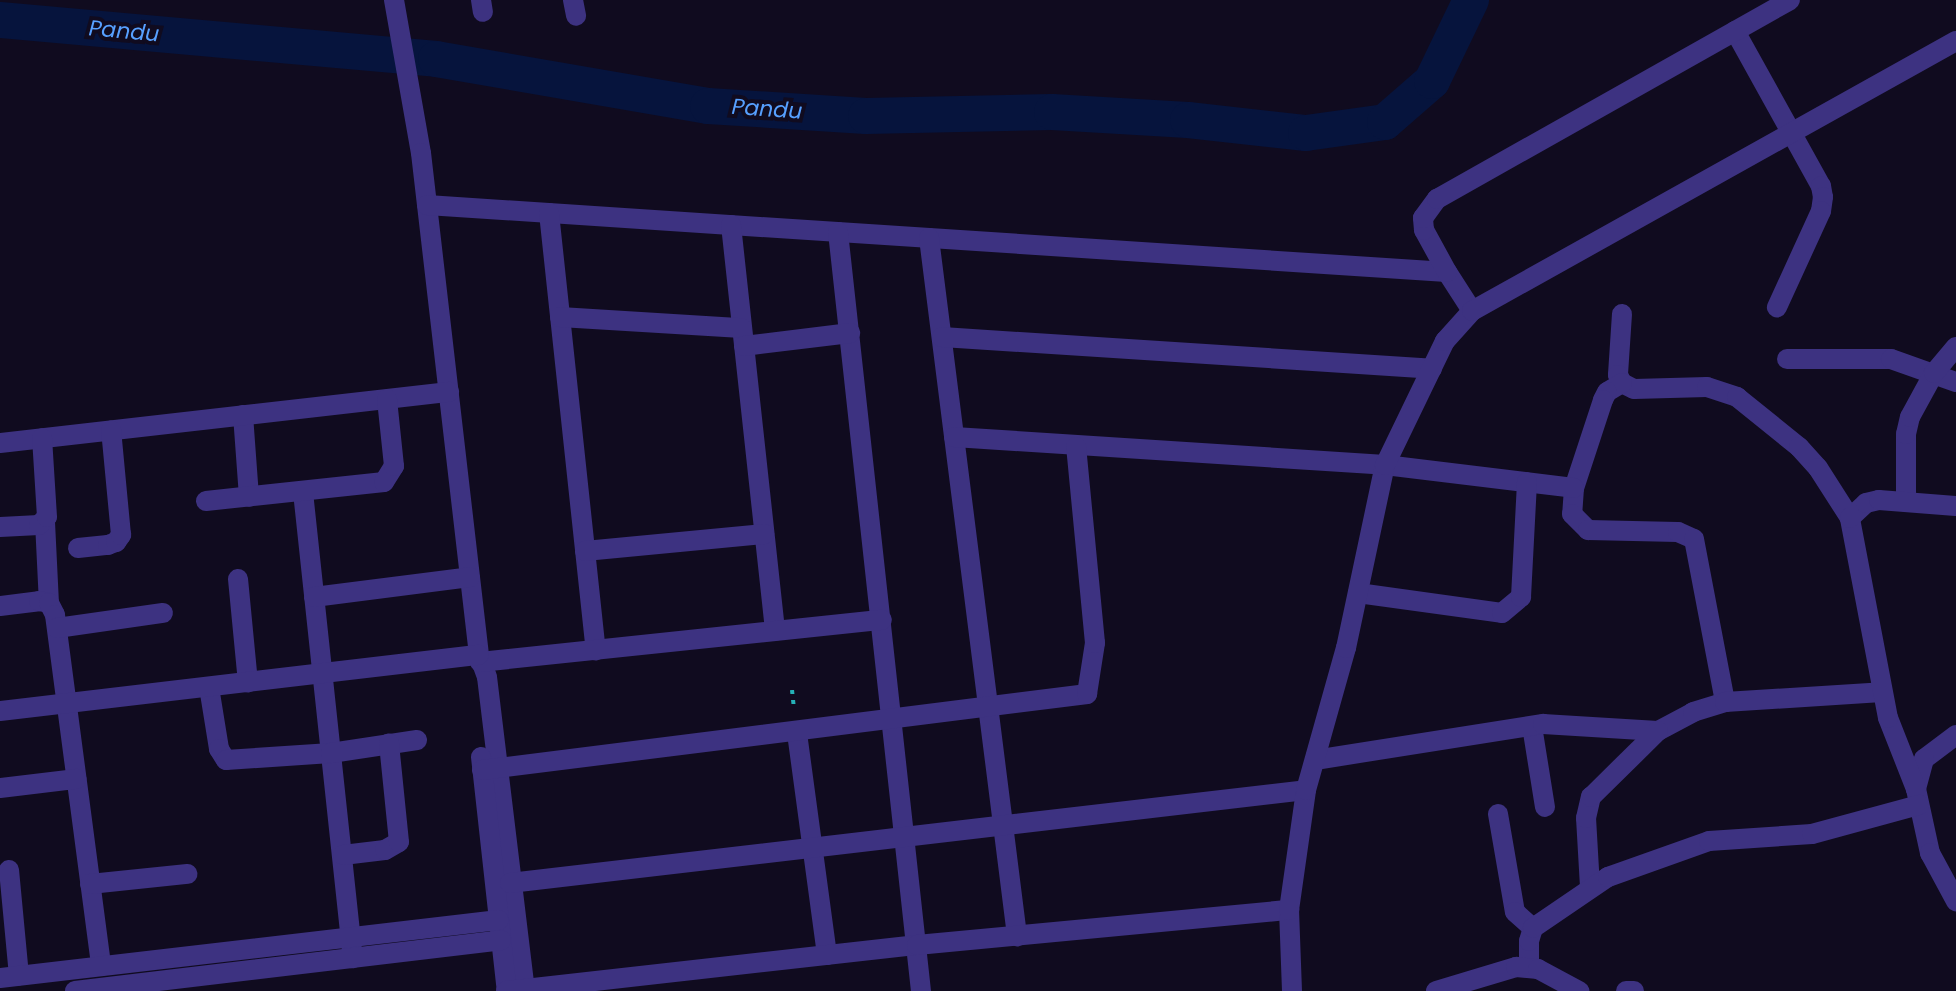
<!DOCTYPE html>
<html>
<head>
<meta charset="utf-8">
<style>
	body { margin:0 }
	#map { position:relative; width:1956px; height:991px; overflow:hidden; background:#100b1f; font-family:Poppins,sans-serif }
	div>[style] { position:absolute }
	.river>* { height:36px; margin:-18px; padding:0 18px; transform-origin:18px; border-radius:18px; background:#06143d }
	.path>* { height:4px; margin-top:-2px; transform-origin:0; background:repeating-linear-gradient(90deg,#25b1b7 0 4px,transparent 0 10px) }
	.minor>* { height:20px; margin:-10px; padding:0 10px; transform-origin:10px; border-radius:10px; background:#3d3281 }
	span { translate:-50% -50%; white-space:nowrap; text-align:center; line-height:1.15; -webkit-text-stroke:8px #100b1f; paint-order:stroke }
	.water-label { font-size:22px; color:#57a0ff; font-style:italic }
</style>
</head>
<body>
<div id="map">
	<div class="river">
		<i style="left:0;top:20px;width:438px;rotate:5.1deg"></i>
		<i style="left:436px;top:59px;width:276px;rotate:9.8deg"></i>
		<i style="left:708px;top:106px;width:158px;rotate:3.6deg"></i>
		<i style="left:866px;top:116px;width:186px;rotate:-1.2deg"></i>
		<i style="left:1052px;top:112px;width:136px;rotate:3.4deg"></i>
		<i style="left:1188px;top:120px;width:119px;rotate:6.3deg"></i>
		<i style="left:1306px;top:133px;width:80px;rotate:-7.9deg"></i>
		<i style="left:1385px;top:122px;width:62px;rotate:-41.1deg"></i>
		<i style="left:1432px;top:81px;width:90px;rotate:-64.3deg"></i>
	</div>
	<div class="path">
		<i style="left:792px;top:690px;width:20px;rotate:84deg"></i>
	</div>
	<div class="minor">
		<i style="left:394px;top:0;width:155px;rotate:80deg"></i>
		<i style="left:421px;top:153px;width:505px;rotate:83.41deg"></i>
		<i style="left:479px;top:655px;width:23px;rotate:70deg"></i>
		<i style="left:487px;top:677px;width:316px;rotate:83.1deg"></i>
		<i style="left:481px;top:0;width:12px;rotate:81deg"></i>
		<i style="left:573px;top:0;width:16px;rotate:79deg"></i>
		<i style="left:1735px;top:31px;width:177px;rotate:61deg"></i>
		<i style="left:1821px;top:186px;width:11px;rotate:80deg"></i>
		<i style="left:1823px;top:197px;width:14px;rotate:98deg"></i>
		<i style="left:1821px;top:211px;width:106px;rotate:114.6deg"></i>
		<i style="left:427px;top:205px;width:1022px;rotate:3.76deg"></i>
		<i style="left:1447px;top:272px;width:46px;rotate:57.3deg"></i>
		<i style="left:549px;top:213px;width:440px;rotate:83.9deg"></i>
		<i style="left:731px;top:225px;width:408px;rotate:83.8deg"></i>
		<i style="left:838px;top:232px;width:764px;rotate:83.76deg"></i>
		<i style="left:929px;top:238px;width:704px;rotate:82.81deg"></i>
		<i style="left:1447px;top:272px;width:48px;rotate:-118.7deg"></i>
		<i style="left:1424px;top:230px;width:12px;rotate:-95deg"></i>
		<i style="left:1423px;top:218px;width:24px;rotate:-54deg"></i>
		<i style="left:1437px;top:199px;width:405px;rotate:-29.4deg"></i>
		<i style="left:1622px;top:314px;width:61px;rotate:93.8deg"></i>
		<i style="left:1618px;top:375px;width:9px;rotate:63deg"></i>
		<i style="left:1622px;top:383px;width:13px;rotate:27deg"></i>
		<i style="left:1634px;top:389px;width:73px;rotate:-1.6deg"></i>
		<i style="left:1707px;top:387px;width:32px;rotate:18deg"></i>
		<i style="left:1737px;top:397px;width:80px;rotate:38.9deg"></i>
		<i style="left:1799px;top:447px;width:28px;rotate:48deg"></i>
		<i style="left:1818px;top:468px;width:59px;rotate:57.4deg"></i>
		<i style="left:560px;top:317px;width:182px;rotate:3.5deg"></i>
		<i style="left:942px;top:337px;width:491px;rotate:3.7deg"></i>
		<i style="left:744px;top:346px;width:107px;rotate:-7deg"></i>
		<i style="left:1787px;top:359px;width:104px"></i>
		<i style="left:1891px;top:359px;width:69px;rotate:19.5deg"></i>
		<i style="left:1622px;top:383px;width:17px;rotate:149deg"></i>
		<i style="left:1607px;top:392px;width:9px;rotate:117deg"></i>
		<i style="left:1603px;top:400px;width:93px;rotate:108.2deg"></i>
		<i style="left:1574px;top:488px;width:26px;rotate:94deg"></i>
		<i style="left:1572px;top:514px;width:23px;rotate:45deg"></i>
		<i style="left:1588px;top:530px;width:90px;rotate:1.3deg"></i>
		<i style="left:1678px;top:532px;width:17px;rotate:24deg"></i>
		<i style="left:1694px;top:539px;width:166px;rotate:79.2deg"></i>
		<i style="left:243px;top:415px;width:82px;rotate:85.8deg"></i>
		<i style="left:954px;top:437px;width:432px;rotate:3.7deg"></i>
		<i style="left:1385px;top:465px;width:190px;rotate:6.9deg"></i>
		<i style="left:0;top:443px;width:452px;rotate:-6.5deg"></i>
		<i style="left:303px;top:492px;width:469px;rotate:83.9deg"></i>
		<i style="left:206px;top:501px;width:179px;rotate:-6.1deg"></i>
		<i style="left:384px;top:482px;width:19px;rotate:-58deg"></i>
		<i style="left:394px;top:466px;width:67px;rotate:-96deg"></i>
		<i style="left:1906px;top:502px;width:68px;rotate:-90deg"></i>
		<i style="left:1906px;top:434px;width:17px;rotate:-77deg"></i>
		<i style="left:1910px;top:417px;width:50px;rotate:-61.4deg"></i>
		<i style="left:1934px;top:373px;width:34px;rotate:-50deg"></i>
		<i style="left:45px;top:522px;width:81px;rotate:87.2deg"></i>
		<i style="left:0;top:527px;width:39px;rotate:-3deg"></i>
		<i style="left:39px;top:525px;width:11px;rotate:-45deg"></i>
		<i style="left:47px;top:517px;width:79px;rotate:-93.6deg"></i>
		<i style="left:78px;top:548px;width:30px;rotate:-6deg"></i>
		<i style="left:108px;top:545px;width:9px;rotate:-21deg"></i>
		<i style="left:116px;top:542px;width:9px;rotate:-54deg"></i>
		<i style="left:121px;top:535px;width:105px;rotate:-95.4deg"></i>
		<i style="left:585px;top:551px;width:180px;rotate:-5.4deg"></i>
		<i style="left:238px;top:579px;width:104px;rotate:84.5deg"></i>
		<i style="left:1358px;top:593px;width:145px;rotate:7.9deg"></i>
		<i style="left:1502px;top:613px;width:25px;rotate:-40deg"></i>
		<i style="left:1521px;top:597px;width:115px;rotate:-87deg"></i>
		<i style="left:314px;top:597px;width:157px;rotate:-7.3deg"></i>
		<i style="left:0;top:606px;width:39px;rotate:-7deg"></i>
		<i style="left:39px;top:601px;width:10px;rotate:11deg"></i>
		<i style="left:49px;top:603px;width:13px;rotate:63deg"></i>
		<i style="left:55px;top:615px;width:354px;rotate:82.5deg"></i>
		<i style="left:57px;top:628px;width:107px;rotate:-8.1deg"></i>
		<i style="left:480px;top:662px;width:404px;rotate:-6deg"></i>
		<i style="left:209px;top:687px;width:63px;rotate:80.8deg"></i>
		<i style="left:219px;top:749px;width:13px;rotate:58deg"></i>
		<i style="left:226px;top:760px;width:105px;rotate:-3.8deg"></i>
		<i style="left:331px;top:753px;width:87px;rotate:-8.6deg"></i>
		<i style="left:0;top:711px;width:482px;rotate:-6.7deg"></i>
		<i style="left:1532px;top:726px;width:82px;rotate:80.9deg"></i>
		<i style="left:797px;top:733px;width:224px;rotate:82.3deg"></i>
		<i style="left:1956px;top:735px;width:40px;rotate:143deg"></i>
		<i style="left:1924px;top:759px;width:31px;rotate:105deg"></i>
		<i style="left:1916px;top:789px;width:66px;rotate:77.7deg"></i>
		<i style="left:1930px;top:853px;width:55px;rotate:61.6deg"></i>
		<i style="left:481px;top:757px;width:235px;rotate:83.7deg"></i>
		<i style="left:1315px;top:760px;width:231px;rotate:-9deg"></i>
		<i style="left:1543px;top:724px;width:115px;rotate:3.5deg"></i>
		<i style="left:1658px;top:731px;width:40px;rotate:-28deg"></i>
		<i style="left:1693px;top:712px;width:34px;rotate:-17deg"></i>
		<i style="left:1725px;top:702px;width:157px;rotate:-3.6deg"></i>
		<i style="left:482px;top:770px;width:610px;rotate:-7.16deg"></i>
		<i style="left:1087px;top:694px;width:52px;rotate:-81.1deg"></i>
		<i style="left:1095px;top:643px;width:197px;rotate:-95.5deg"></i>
		<i style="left:0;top:788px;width:77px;rotate:-6.8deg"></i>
		<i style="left:1916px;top:789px;width:76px;rotate:-111.5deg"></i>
		<i style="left:1888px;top:718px;width:204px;rotate:-100.8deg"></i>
		<i style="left:1850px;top:518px;width:22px;rotate:-43deg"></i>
		<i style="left:1866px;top:503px;width:13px;rotate:-13deg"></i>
		<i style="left:1879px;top:500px;width:77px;rotate:4.5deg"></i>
		<i style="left:1498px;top:814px;width:99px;rotate:80.2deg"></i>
		<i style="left:1515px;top:912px;width:24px;rotate:42deg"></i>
		<i style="left:343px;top:855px;width:42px;rotate:-6.8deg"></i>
		<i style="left:385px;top:850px;width:16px;rotate:-30deg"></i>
		<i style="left:399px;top:842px;width:99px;rotate:-95.8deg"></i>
		<i style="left:9px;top:870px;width:106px;rotate:84.6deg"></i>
		<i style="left:510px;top:883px;width:801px;rotate:-6.66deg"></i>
		<i style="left:90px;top:884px;width:98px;rotate:-5.9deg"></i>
		<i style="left:1590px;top:887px;width:69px;rotate:-93.3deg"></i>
		<i style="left:1586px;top:818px;width:22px;rotate:-77deg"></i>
		<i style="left:1591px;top:797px;width:94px;rotate:-44.6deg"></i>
		<i style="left:1529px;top:968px;width:27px;rotate:-90deg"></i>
		<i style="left:1529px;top:941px;width:14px;rotate:-73deg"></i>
		<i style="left:1533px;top:928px;width:91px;rotate:-34.2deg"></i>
		<i style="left:1608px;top:877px;width:107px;rotate:-19.6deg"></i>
		<i style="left:1709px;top:841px;width:103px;rotate:-3.9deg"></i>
		<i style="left:1812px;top:834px;width:111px;rotate:-15.2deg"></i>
		<i style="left:0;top:978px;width:502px;rotate:-6.63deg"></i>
		<i style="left:75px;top:991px;width:429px;rotate:-6.8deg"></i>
		<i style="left:506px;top:991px;width:414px;rotate:-6.4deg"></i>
		<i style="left:917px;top:945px;width:374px;rotate:-5.4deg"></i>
		<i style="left:1292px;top:991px;width:81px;rotate:-92.1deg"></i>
		<i style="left:1289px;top:910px;width:121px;rotate:-81.9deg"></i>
		<i style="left:1306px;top:790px;width:148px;rotate:-74.3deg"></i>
		<i style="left:1346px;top:648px;width:187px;rotate:-78deg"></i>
		<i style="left:1385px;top:465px;width:138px;rotate:-64.2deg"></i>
		<i style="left:1445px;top:341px;width:40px;rotate:-48deg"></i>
		<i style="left:1472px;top:311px;width:554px;rotate:-29.16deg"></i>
		<i style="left:1436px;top:991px;width:84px;rotate:-16.7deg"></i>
		<i style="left:1516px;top:967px;width:22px;rotate:5deg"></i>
		<i style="left:1538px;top:969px;width:47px;rotate:28.2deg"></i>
		<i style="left:1626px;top:991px;width:8px"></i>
	</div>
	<div class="water-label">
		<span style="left:124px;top:31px;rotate:5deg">Pandu</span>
		<span style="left:767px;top:109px;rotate:4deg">Pandu</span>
	</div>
</div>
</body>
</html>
